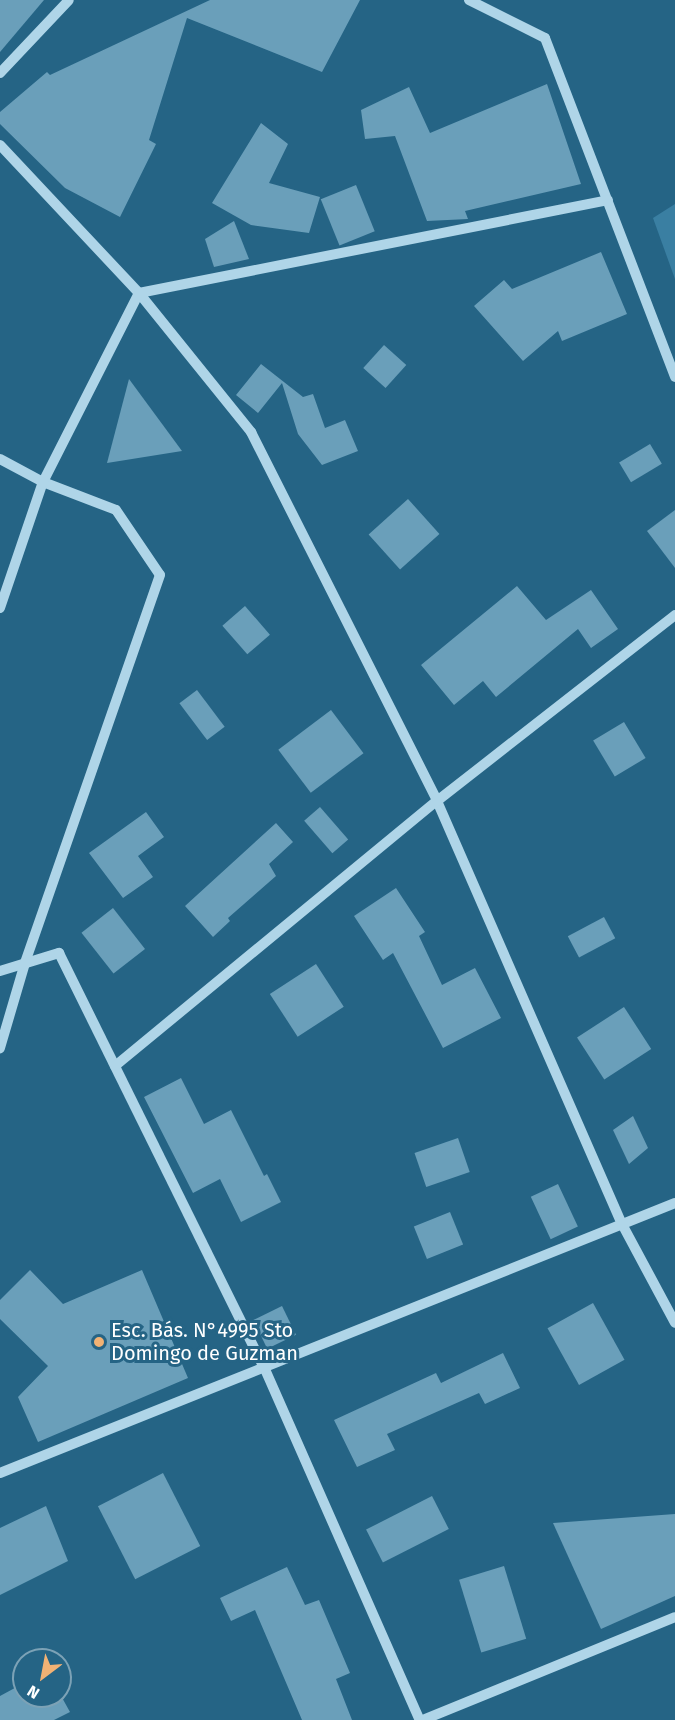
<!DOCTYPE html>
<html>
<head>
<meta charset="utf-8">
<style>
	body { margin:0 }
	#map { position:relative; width:675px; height:1720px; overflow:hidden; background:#256485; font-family:"Fira Sans",sans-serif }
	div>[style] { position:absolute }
	.green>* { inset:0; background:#3a7fa2 }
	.building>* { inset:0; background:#6a9fba; transform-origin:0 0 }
	.minor>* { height:10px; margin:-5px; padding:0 5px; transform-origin:5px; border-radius:5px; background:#afd5e8 }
	.dots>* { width:16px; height:16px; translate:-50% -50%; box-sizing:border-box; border:3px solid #256485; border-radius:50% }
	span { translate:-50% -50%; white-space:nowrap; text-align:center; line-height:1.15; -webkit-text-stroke:6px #256485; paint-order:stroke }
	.poi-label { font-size:20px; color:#fff }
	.left { translate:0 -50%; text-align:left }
	.north { position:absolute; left:12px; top:1648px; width:60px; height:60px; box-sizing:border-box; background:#256485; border:2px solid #7ca2b6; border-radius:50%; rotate:212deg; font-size:16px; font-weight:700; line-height:24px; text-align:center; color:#fff }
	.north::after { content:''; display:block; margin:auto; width:21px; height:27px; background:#f2b274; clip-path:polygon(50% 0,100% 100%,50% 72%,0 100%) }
</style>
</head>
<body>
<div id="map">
	<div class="green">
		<i style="clip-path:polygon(675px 204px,675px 279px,653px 218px)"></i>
	</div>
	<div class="building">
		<i style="clip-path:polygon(0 0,44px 0,0 52px)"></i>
		<i style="clip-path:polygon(210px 0,360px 0,322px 72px,187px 18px,149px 140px,156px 144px,120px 217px,65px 188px,0 124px,0 112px,47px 72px,50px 75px)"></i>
		<i style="clip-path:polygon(547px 84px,581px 184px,465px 211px,468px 219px,427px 221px,395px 136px,365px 139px,361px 110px,409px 87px,430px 133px)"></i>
		<i style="clip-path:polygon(261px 123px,288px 144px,269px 183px,320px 197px,309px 233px,251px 225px,212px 203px)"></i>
		<i style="left:356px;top:185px;width:50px;height:38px;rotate:68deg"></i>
		<i style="clip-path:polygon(234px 221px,249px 259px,214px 267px,205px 239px)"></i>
		<i style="clip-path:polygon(601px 252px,627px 314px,562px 341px,558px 331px,523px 361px,474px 306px,504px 280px,512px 289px)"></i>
		<i style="left:384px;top:345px;width:30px;height:31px;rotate:42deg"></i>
		<i style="clip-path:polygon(261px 364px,303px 397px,313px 394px,325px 428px,345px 420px,358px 451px,322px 465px,298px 434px,282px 383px,258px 413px,236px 395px)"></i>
		<i style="clip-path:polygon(129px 379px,182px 451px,107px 463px)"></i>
		<i style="left:650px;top:444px;width:23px;height:36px;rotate:59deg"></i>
		<i style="left:408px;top:499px;width:47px;height:53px;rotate:48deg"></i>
		<i style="clip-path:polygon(675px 510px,675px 568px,647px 531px)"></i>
		<i style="clip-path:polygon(517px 586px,546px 620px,591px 590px,618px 629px,591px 648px,578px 629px,496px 697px,483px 681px,454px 705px,421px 665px)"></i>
		<i style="left:245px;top:606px;width:38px;height:30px;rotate:49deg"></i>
		<i style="left:197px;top:690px;width:46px;height:22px;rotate:53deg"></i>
		<i style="left:331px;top:710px;width:54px;height:66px;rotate:53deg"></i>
		<i style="left:624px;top:722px;width:42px;height:36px;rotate:59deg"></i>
		<i style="left:320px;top:807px;width:43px;height:21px;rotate:49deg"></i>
		<i style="clip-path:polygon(146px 812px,164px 837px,138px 856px,153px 877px,123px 898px,89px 853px)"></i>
		<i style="clip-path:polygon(276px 823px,293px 842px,269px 864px,276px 876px,228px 918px,230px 921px,213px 937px,185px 906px)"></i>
		<i style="clip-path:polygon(396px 888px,425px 932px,419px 936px,442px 985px,475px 968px,501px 1018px,443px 1048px,393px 953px,383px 960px,354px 916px)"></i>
		<i style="left:113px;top:908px;width:52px;height:40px;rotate:52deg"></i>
		<i style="left:604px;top:917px;width:24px;height:41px;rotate:62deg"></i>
		<i style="left:316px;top:964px;width:51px;height:55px;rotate:57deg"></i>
		<i style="left:624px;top:1007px;width:50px;height:56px;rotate:57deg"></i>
		<i style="clip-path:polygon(181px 1078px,204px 1124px,231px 1110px,264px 1176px,267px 1174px,281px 1202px,241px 1222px,220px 1179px,193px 1193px,144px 1097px)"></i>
		<i style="clip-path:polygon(633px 1116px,648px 1148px,629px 1164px,613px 1130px)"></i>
		<i style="left:458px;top:1138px;width:36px;height:46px;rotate:71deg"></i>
		<i style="left:558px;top:1184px;width:47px;height:30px;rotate:65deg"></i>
		<i style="left:450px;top:1212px;width:35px;height:39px;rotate:68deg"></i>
		<i style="clip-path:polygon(30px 1270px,63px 1304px,142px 1270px,188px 1378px,38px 1442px,18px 1397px,48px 1366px,0 1319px,0 1300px)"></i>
		<i style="left:593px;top:1303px;width:65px;height:52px;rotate:61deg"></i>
		<i style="left:282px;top:1306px;width:32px;height:32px;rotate:64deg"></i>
		<i style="clip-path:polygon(503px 1353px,520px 1388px,485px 1404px,479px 1393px,387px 1434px,395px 1450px,357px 1467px,334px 1420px,436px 1373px,441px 1383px)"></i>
		<i style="left:163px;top:1473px;width:82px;height:73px;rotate:63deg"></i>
		<i style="left:432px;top:1496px;width:37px;height:74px;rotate:63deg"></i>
		<i style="clip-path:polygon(46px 1506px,68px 1561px,0 1595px,0 1528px)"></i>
		<i style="clip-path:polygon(675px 1514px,675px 1596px,601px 1629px,553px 1523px)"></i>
		<i style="left:504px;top:1566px;width:76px;height:47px;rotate:73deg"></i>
		<i style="clip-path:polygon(287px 1567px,305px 1605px,319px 1600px,350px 1673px,336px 1679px,352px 1720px,302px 1720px,255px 1610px,231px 1621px,220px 1598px)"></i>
		<i style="clip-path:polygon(24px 1683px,24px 1696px,60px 1694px,70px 1712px,54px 1720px,0 1720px,0 1696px)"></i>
	</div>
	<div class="minor">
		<i style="left:469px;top:0;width:85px;rotate:26.6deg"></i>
		<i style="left:545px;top:38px;width:363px;rotate:69deg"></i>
		<i style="left:0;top:73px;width:100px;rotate:-46.6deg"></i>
		<i style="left:0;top:145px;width:203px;rotate:46.8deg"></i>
		<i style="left:139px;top:293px;width:179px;rotate:51.1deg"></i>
		<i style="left:251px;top:432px;width:413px;rotate:63.2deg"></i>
		<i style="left:437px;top:801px;width:462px;rotate:66.4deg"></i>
		<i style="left:622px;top:1224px;width:112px;rotate:61.8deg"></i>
		<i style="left:0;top:459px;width:49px;rotate:28.1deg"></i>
		<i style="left:43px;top:482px;width:78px;rotate:21deg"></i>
		<i style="left:116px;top:510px;width:78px;rotate:55.9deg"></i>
		<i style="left:160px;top:575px;width:411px;rotate:109.2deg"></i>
		<i style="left:25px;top:963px;width:89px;rotate:106.4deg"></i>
		<i style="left:0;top:608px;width:133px;rotate:-71.2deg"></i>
		<i style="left:43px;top:482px;width:212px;rotate:-63.1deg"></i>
		<i style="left:139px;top:293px;width:478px;rotate:-11.2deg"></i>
		<i style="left:0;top:971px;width:62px;rotate:-17deg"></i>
		<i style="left:59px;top:953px;width:462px;rotate:63.7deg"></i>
		<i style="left:264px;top:1367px;width:386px;rotate:66.2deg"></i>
		<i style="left:115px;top:1066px;width:417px;rotate:-39.5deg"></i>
		<i style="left:437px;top:801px;width:302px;rotate:-38deg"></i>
		<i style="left:0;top:1473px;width:727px;rotate:-21.8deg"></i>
		<i style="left:423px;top:1720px;width:272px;rotate:-22.2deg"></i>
	</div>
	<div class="dots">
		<i style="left:99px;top:1342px;background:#f2b274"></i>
	</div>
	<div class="poi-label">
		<span class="left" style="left:111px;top:1342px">Esc. Bás. N°4995 Sto<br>Domingo de Guzman</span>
	</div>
	<div class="north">N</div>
</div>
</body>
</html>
